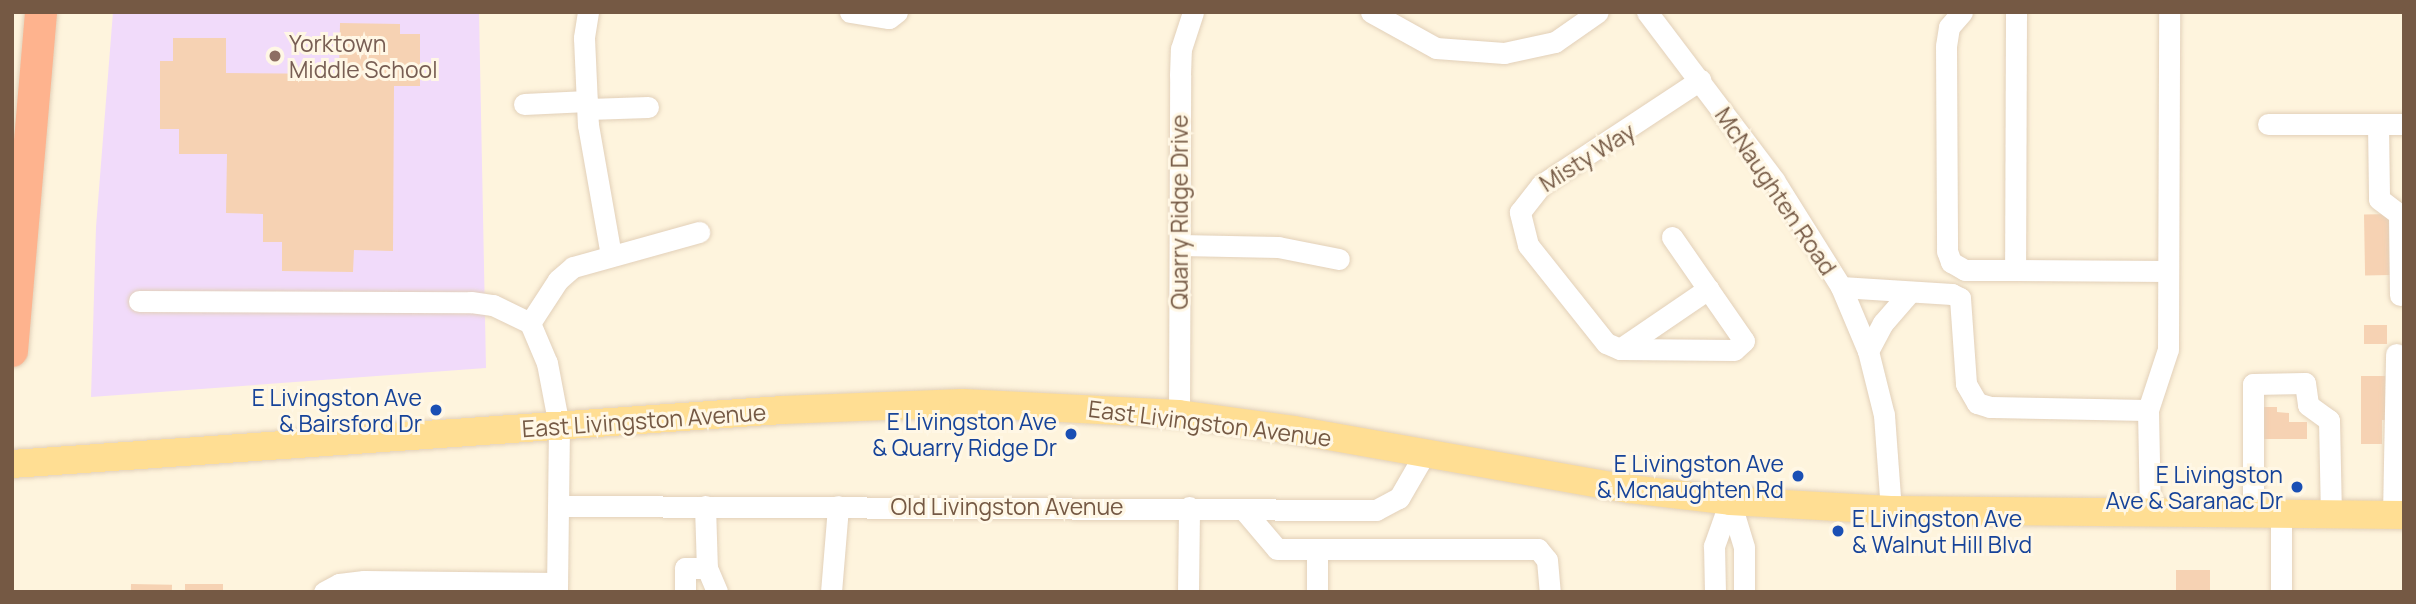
<!DOCTYPE html>
<html>
<head>
<meta charset="utf-8">
<style>
	body { margin:0 }
	#map { position:relative; width:2416px; height:604px; overflow:hidden; background:#fef4dd; font-family:Manrope,sans-serif }
	div>[style] { position:absolute }
	.education>* { inset:0; background:#f1dbfa }
	.building>* { inset:0; background:#f6d2b3; transform-origin:0 0 }
	.roads { filter:drop-shadow(0 0 2px #e2d0b9) drop-shadow(0 0 2px #e2d0b9) }
	.minor>* { height:21px; margin:-10.5px; padding:0 10.5px; transform-origin:10.5px; border-radius:10.5px; background:#fff }
	.major>* { height:28px; margin:-14px; padding:0 14px; transform-origin:14px; border-radius:14px; background:#ffde93 }
	.highway>* { height:32px; margin:-16px; padding:0 16px; transform-origin:16px; border-radius:16px; background:#feb38e }
	.dots>* { width:19px; height:19px; translate:-50% -50%; box-sizing:border-box; border:4px solid #fff7e5; border-radius:50% }
	span { translate:-50% -50%; white-space:nowrap; text-align:center; line-height:1.15; -webkit-text-stroke:6px #fff7e5; paint-order:stroke }
	.education-label { font-size:23px; color:#785e54 }
	.left { translate:0 -50%; text-align:left }
	.street-label { font-size:23px; color:#755944 }
	.transit-label { font-size:23px; color:#164399 }
	.right { translate:-100% -50%; text-align:right }
	.frame { position:absolute; inset:0; border:14px solid #755944; pointer-events:none }
</style>
</head>
<body>
<div id="map">
	<div class="education">
		<i style="clip-path:polygon(113px 12px,479px 12px,486px 368px,91px 397px,96px 227px)"></i>
	</div>
	<div class="building">
		<i style="clip-path:polygon(340px 23px,400px 24px,400px 34px,420px 34px,420px 86px,394px 86px,393px 251px,354px 250px,353px 272px,282px 271px,282px 242px,263px 242px,263px 214px,226px 213px,227px 154px,179px 154px,179px 129px,160px 129px,160px 61px,173px 61px,173px 38px,226px 38px,226px 73px,339px 74px)"></i>
		<i style="left:2389px;top:214px;width:61px;height:25px;rotate:89deg"></i>
		<i style="left:2364px;top:325px;width:23px;height:19px"></i>
		<i style="clip-path:polygon(2361px 376px,2388px 376px,2388px 420px,2382px 420px,2382px 444px,2361px 444px)"></i>
		<i style="clip-path:polygon(2258px 407px,2277px 407px,2277px 412px,2289px 413px,2289px 422px,2307px 422px,2307px 439px,2263px 439px)"></i>
		<i style="left:2176px;top:570px;width:34px;height:22px"></i>
		<i style="left:131px;top:584px;width:41px;height:8px;rotate:1deg"></i>
		<i style="left:185px;top:584px;width:38px;height:8px"></i>
	</div>
	<div class="roads">
		<div class="minor">
			<i style="left:588px;top:12px;width:26px;rotate:99deg"></i>
			<i style="left:584px;top:38px;width:87px;rotate:87.4deg"></i>
			<i style="left:588px;top:125px;width:133px;rotate:80deg"></i>
			<i style="left:850px;top:12px;width:39px;rotate:9deg"></i>
			<i style="left:889px;top:18px;width:10px;rotate:-37deg"></i>
			<i style="left:1371px;top:12px;width:74px;rotate:29deg"></i>
			<i style="left:1436px;top:48px;width:68px;rotate:4.2deg"></i>
			<i style="left:1504px;top:53px;width:52px;rotate:-12.2deg"></i>
			<i style="left:1555px;top:42px;width:52px;rotate:-34.9deg"></i>
			<i style="left:1647px;top:12px;width:211px;rotate:52.9deg"></i>
			<i style="left:1774px;top:180px;width:126px;rotate:57.9deg"></i>
			<i style="left:1841px;top:287px;width:69px;rotate:67.1deg"></i>
			<i style="left:1868px;top:351px;width:66px;rotate:76deg"></i>
			<i style="left:1884px;top:415px;width:95px;rotate:85.8deg"></i>
			<i style="left:1962px;top:12px;width:20px;rotate:131deg"></i>
			<i style="left:1949px;top:27px;width:19px;rotate:99deg"></i>
			<i style="left:1946px;top:46px;width:205px;rotate:89.7deg"></i>
			<i style="left:1947px;top:251px;width:12px;rotate:70deg"></i>
			<i style="left:1951px;top:262px;width:16px;rotate:30deg"></i>
			<i style="left:1965px;top:270px;width:50px"></i>
			<i style="left:2016px;top:12px;width:258px;rotate:90.2deg"></i>
			<i style="left:2015px;top:270px;width:153px;rotate:0.4deg"></i>
			<i style="left:524px;top:104px;width:63px;rotate:-2.7deg"></i>
			<i style="left:588px;top:109px;width:60px;rotate:-1.9deg"></i>
			<i style="left:2268px;top:124px;width:136px"></i>
			<i style="left:2378px;top:124px;width:75px;rotate:89.2deg"></i>
			<i style="left:2379px;top:199px;width:25px;rotate:37deg"></i>
			<i style="left:2399px;top:214px;width:81px;rotate:89.3deg"></i>
			<i style="left:1672px;top:237px;width:126px;rotate:55.3deg"></i>
			<i style="left:1744px;top:341px;width:13px;rotate:138deg"></i>
			<i style="left:1734px;top:350px;width:114px;rotate:-179.5deg"></i>
			<i style="left:1620px;top:349px;width:15px;rotate:-157deg"></i>
			<i style="left:1606px;top:343px;width:125px;rotate:-128.5deg"></i>
			<i style="left:1528px;top:245px;width:34px;rotate:-104deg"></i>
			<i style="left:1520px;top:212px;width:34px;rotate:-52deg"></i>
			<i style="left:1541px;top:185px;width:191px;rotate:-33.4deg"></i>
			<i style="left:1180px;top:245px;width:98px;rotate:1.2deg"></i>
			<i style="left:1278px;top:247px;width:62px;rotate:11.1deg"></i>
			<i style="left:1841px;top:287px;width:111px;rotate:3.6deg"></i>
			<i style="left:1952px;top:294px;width:9px;rotate:27deg"></i>
			<i style="left:1960px;top:298px;width:86px;rotate:86deg"></i>
			<i style="left:1966px;top:384px;width:22px;rotate:60deg"></i>
			<i style="left:1977px;top:403px;width:14px;rotate:17deg"></i>
			<i style="left:1990px;top:407px;width:158px;rotate:1.1deg"></i>
			<i style="left:2148px;top:410px;width:104px;rotate:88.9deg"></i>
			<i style="left:139px;top:301px;width:332px;rotate:0.2deg"></i>
			<i style="left:471px;top:302px;width:22px;rotate:8deg"></i>
			<i style="left:493px;top:305px;width:41px;rotate:25.9deg"></i>
			<i style="left:530px;top:323px;width:43px;rotate:67deg"></i>
			<i style="left:547px;top:363px;width:64px;rotate:79.2deg"></i>
			<i style="left:559px;top:426px;width:166px;rotate:90.7deg"></i>
			<i style="left:530px;top:323px;width:51px;rotate:-56.9deg"></i>
			<i style="left:558px;top:280px;width:20px;rotate:-41deg"></i>
			<i style="left:573px;top:267px;width:131px;rotate:-15.5deg"></i>
			<i style="left:1620px;top:349px;width:107px;rotate:-34.3deg"></i>
			<i style="left:1868px;top:351px;width:32px;rotate:-62deg"></i>
			<i style="left:1883px;top:323px;width:40px;rotate:-49deg"></i>
			<i style="left:2148px;top:410px;width:64px;rotate:-71.8deg"></i>
			<i style="left:2168px;top:349px;width:337px;rotate:-89.8deg"></i>
			<i style="left:1179px;top:414px;width:339px;rotate:-89.8deg"></i>
			<i style="left:1180px;top:75px;width:26px;rotate:-88deg"></i>
			<i style="left:1181px;top:49px;width:39px;rotate:-72deg"></i>
			<i style="left:1730px;top:501px;width:48px;rotate:73.1deg"></i>
			<i style="left:1744px;top:547px;width:45px;rotate:90deg"></i>
			<i style="left:558px;top:506px;width:818px;rotate:0.28deg"></i>
			<i style="left:1376px;top:510px;width:26px;rotate:-28deg"></i>
			<i style="left:1399px;top:498px;width:52px;rotate:-60deg"></i>
			<i style="left:705px;top:506px;width:62px;rotate:88.2deg"></i>
			<i style="left:707px;top:568px;width:26px;rotate:67deg"></i>
			<i style="left:1243px;top:509px;width:52px;rotate:49.6deg"></i>
			<i style="left:1277px;top:549px;width:261px"></i>
			<i style="left:1538px;top:549px;width:14px;rotate:51deg"></i>
			<i style="left:1547px;top:560px;width:32px;rotate:85deg"></i>
			<i style="left:2253px;top:515px;width:131px;rotate:-90deg"></i>
			<i style="left:2253px;top:384px;width:52px;rotate:-1.1deg"></i>
			<i style="left:2305px;top:383px;width:22px;rotate:82deg"></i>
			<i style="left:2308px;top:405px;width:26px;rotate:36deg"></i>
			<i style="left:2329px;top:420px;width:95px;rotate:88.8deg"></i>
			<i style="left:2281px;top:515px;width:77px;rotate:90deg"></i>
			<i style="left:2393px;top:515px;width:161px;rotate:-88.9deg"></i>
			<i style="left:324px;top:592px;width:17px;rotate:-28deg"></i>
			<i style="left:339px;top:584px;width:25px;rotate:-7deg"></i>
			<i style="left:364px;top:581px;width:193px;rotate:0.6deg"></i>
			<i style="left:685px;top:592px;width:24px;rotate:-90deg"></i>
			<i style="left:685px;top:568px;width:22px"></i>
			<i style="left:831px;top:592px;width:86px;rotate:-85.3deg"></i>
			<i style="left:1188px;top:592px;width:85px;rotate:-89.3deg"></i>
			<i style="left:1317px;top:592px;width:42px;rotate:-90deg"></i>
			<i style="left:1715px;top:592px;width:46px;rotate:-91.2deg"></i>
			<i style="left:1714px;top:546px;width:48px;rotate:-70.4deg"></i>
		</div>
		<div class="major">
			<i style="left:12px;top:464px;width:772px;rotate:-4.01deg"></i>
			<i style="left:782px;top:410px;width:181px;rotate:-2.2deg"></i>
			<i style="left:963px;top:403px;width:216px;rotate:2.9deg"></i>
			<i style="left:1179px;top:414px;width:116px;rotate:7.9deg"></i>
			<i style="left:1294px;top:430px;width:341px;rotate:10deg"></i>
			<i style="left:1630px;top:489px;width:101px;rotate:6.8deg"></i>
			<i style="left:1730px;top:501px;width:161px;rotate:3.2deg"></i>
			<i style="left:1891px;top:510px;width:513px;rotate:0.56deg"></i>
		</div>
		<div class="highway">
			<i style="left:12px;top:351px;width:340px;rotate:-85.1deg"></i>
		</div>
	</div>
	<div class="dots">
		<i style="left:275px;top:56px;background:#8d6e63"></i>
		<i style="left:436px;top:410px;background:#1a4fb4"></i>
		<i style="left:1071px;top:434px;background:#1a4fb4"></i>
		<i style="left:1798px;top:476px;background:#1a4fb4"></i>
		<i style="left:2297px;top:487px;background:#1a4fb4"></i>
		<i style="left:1838px;top:531px;background:#1a4fb4"></i>
	</div>
	<div class="education-label">
		<span class="left" style="left:289px;top:56px">Yorktown<br>Middle School</span>
	</div>
	<div class="street-label">
		<span style="left:1587px;top:157px;rotate:-32deg">Misty Way</span>
		<span style="left:1776px;top:191px;rotate:56deg">McNaughten Road</span>
		<span style="left:1179px;top:212px;rotate:-90deg">Quarry Ridge Drive</span>
		<span style="left:644px;top:420px;rotate:-4deg">East Livingston Avenue</span>
		<span style="left:1210px;top:423px;rotate:7deg">East Livingston Avenue</span>
		<span style="left:1007px;top:506px">Old Livingston Avenue</span>
	</div>
	<div class="transit-label">
		<span class="right" style="left:422px;top:410px">E Livingston Ave<br>&amp; Bairsford Dr</span>
		<span class="right" style="left:1057px;top:434px">E Livingston Ave<br>&amp; Quarry Ridge Dr</span>
		<span class="right" style="left:1784px;top:476px">E Livingston Ave<br>&amp; Mcnaughten Rd</span>
		<span class="right" style="left:2283px;top:487px">E Livingston<br>Ave &amp; Saranac Dr</span>
		<span class="left" style="left:1852px;top:531px">E Livingston Ave<br>&amp; Walnut Hill Blvd</span>
	</div>
	<div class="frame"></div>
</div>
</body>
</html>
